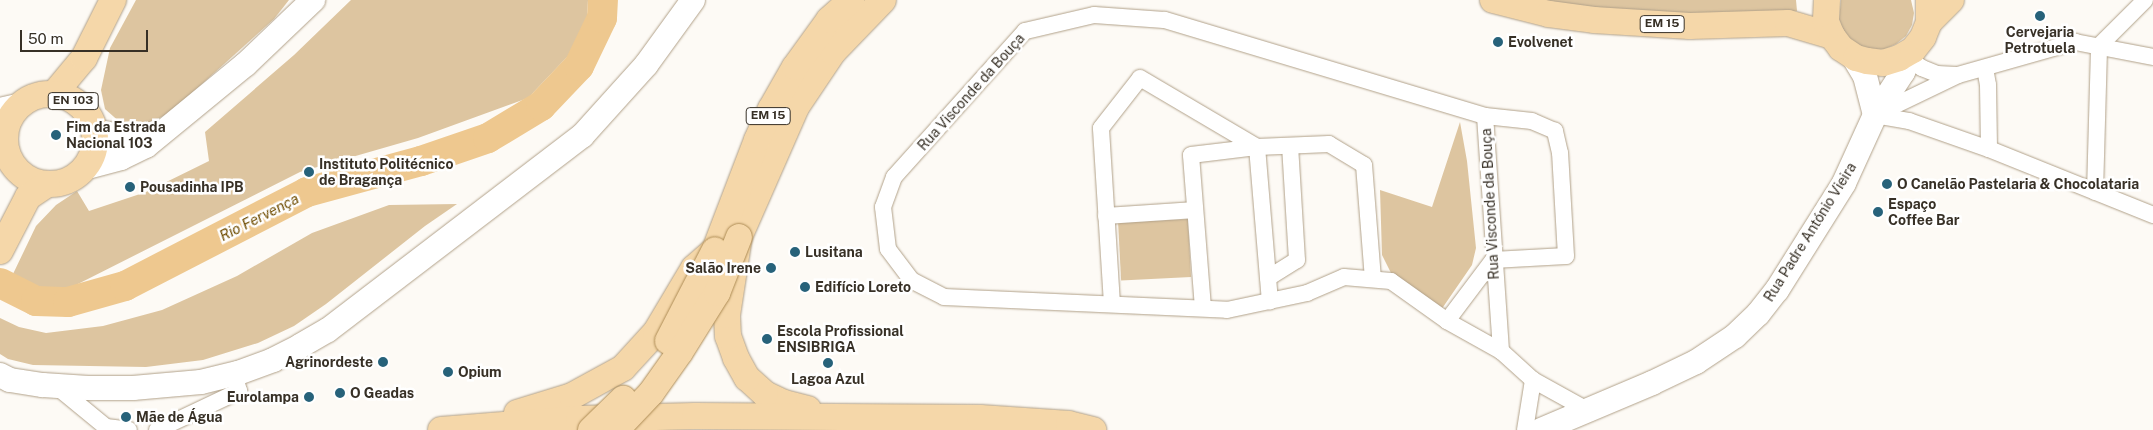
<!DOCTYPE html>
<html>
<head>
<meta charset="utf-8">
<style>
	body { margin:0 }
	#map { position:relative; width:2153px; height:430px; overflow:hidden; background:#fdfaf5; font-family:"Public Sans",sans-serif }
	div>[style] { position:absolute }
	.green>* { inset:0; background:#ddc5a0; transform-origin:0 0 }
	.river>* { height:30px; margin:-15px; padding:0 15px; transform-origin:15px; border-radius:15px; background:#eec88f }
	.roads { filter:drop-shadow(0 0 1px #b1a189) drop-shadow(0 0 1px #b1a189) }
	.street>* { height:16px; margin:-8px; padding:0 8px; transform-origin:8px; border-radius:8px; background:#fff }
	.secondary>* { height:24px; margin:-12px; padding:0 12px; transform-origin:12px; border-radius:12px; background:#fff }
	.primary>* { height:26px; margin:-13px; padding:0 13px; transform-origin:13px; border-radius:13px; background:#f5d7a9 }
	.primary>.ring { margin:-13px; padding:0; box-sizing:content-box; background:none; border:26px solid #f5d7a9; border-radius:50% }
	.bridges { filter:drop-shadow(0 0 1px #ae8c55) drop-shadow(0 0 1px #ae8c55) }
	.primary-bridge>* { height:26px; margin:-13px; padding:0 13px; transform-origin:13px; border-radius:13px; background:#f5d7a9 }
	.dots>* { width:14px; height:14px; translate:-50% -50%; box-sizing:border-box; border:2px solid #fff; border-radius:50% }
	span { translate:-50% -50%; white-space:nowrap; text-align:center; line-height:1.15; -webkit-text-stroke:5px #fff; paint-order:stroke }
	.shield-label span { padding:1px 4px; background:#fff; border:1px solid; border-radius:4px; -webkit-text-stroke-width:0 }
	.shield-label { font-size:12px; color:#373026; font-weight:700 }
	.poi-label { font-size:14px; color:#373026; font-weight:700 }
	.left { translate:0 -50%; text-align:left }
	.right { translate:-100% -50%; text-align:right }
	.street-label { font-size:14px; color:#373026 }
	.water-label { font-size:15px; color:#6f4c01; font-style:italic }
	.scale { position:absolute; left:20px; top:30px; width:128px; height:22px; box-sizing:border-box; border:2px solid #373026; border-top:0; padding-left:6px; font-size:15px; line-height:18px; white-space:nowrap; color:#373026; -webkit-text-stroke:4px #fff; paint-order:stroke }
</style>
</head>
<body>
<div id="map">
	<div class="green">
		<i style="clip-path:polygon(136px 0,289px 0,274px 19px,172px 111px,149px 124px,122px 124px,105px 109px,101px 90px,110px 48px)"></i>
		<i style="clip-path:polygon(351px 0,588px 0,586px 37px,528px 98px,418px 138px,300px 172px,68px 289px,40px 289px,13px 274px,36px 226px,56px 205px,77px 191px,89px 211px,146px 192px,209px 161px,205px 132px,294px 55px)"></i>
		<i style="clip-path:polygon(1540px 0,1796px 0,1797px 11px,1766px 14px,1649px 14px)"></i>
		<i style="clip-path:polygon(1841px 0,1911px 0,1914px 13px,1912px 25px,1906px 36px,1896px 44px,1885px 49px,1873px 50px,1861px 47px,1850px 40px,1843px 31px,1839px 19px)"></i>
		<i style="clip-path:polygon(1460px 122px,1467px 161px,1476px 248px,1472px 265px,1441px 310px,1392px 275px,1382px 255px,1380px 190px,1432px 207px)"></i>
		<i style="clip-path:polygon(457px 204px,425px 226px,326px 304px,294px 326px,258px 343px,203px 360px,146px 367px,33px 365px,8px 359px,0 354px,0 318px,19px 327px,46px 333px,103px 326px,162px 310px,237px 276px,312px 233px,389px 205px)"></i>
		<i style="left:1188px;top:219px;width:58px;height:70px;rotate:87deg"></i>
	</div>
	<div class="river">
		<i style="left:0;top:283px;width:40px;rotate:26.6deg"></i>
		<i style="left:36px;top:301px;width:32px;rotate:2deg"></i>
		<i style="left:68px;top:302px;width:59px;rotate:-15.7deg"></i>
		<i style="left:125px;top:286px;width:205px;rotate:-27.3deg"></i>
		<i style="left:307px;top:192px;width:118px;rotate:-15.2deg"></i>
		<i style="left:421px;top:161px;width:71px;rotate:-18.9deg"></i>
		<i style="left:488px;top:138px;width:62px;rotate:-31.1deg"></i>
		<i style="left:541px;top:106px;width:55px;rotate:-46.5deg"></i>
		<i style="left:579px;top:66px;width:53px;rotate:-64.4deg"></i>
		<i style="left:602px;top:18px;width:18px;rotate:-87deg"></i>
	</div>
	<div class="roads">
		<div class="street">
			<i style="left:1909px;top:59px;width:16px;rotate:35deg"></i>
			<i style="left:1922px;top:68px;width:16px;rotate:22deg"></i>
			<i style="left:1937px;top:74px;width:19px;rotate:3deg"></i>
			<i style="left:1985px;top:68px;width:17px;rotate:80deg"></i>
			<i style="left:1988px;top:85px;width:64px;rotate:89.1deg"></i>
			<i style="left:1877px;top:114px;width:90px;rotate:-25.7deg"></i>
			<i style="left:1958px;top:75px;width:122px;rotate:-15.8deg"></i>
			<i style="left:2075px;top:42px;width:79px;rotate:10.9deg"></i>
			<i style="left:1875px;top:115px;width:35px;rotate:10deg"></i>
			<i style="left:1909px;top:121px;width:85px;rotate:19.3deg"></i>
			<i style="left:1989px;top:149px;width:177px;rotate:21.9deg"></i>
			<i style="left:1485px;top:116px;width:236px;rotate:86.1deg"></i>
			<i style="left:2095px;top:192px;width:146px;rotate:-88.4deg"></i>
			<i style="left:2099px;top:46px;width:65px;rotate:-45deg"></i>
			<i style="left:1106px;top:216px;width:89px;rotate:-3.9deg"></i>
			<i style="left:1268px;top:278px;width:34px;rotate:-32deg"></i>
			<i style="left:1297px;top:260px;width:114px;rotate:-93.5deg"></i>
			<i style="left:1112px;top:304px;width:176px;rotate:-93.6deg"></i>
			<i style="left:1101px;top:128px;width:63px;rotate:-52deg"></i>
			<i style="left:1140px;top:78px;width:136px;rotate:30.5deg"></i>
			<i style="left:1257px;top:147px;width:155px;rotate:85.2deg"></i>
			<i style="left:1203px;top:308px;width:153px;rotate:-94.5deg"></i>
			<i style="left:1191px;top:155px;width:66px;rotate:-6.9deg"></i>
			<i style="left:1257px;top:147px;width:72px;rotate:-2.4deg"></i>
			<i style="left:1329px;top:144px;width:41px;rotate:31deg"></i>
			<i style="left:1364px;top:165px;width:114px;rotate:85.5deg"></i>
			<i style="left:1447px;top:321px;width:76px;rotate:-53deg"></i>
			<i style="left:1493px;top:260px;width:73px;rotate:-3.1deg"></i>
			<i style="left:1566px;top:256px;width:103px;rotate:-93.3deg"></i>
			<i style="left:1560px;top:153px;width:23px;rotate:-103deg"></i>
			<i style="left:1555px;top:131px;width:25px;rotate:-157deg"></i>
			<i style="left:1532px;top:121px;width:47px;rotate:-173.9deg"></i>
			<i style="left:1485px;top:116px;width:335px;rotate:-163.3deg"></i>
			<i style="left:1164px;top:20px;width:70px;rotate:-175.9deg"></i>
			<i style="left:1094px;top:15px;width:71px;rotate:166.9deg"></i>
			<i style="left:1025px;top:31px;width:196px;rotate:131.9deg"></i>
			<i style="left:894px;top:177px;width:32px;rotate:110deg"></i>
			<i style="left:883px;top:207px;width:42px;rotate:83.2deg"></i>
			<i style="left:888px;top:249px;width:39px;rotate:53deg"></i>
			<i style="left:911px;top:280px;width:37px;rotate:27deg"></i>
			<i style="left:944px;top:297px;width:283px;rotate:2.6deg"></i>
			<i style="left:1227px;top:310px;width:82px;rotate:-12deg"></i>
			<i style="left:1307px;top:293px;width:40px;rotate:-23.4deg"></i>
			<i style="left:1344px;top:277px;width:47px;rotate:4.9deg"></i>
			<i style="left:1391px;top:281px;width:69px;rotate:35.5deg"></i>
			<i style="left:1447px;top:321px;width:62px;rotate:29.1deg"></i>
			<i style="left:1501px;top:351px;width:43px;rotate:42.2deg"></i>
			<i style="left:1533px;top:380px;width:64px;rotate:29deg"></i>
			<i style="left:56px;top:386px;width:65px;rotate:39.4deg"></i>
			<i style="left:106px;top:427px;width:23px;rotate:7deg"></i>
			<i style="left:157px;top:430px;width:91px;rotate:-25.4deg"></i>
			<i style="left:239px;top:391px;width:18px;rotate:-106deg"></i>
			<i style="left:1525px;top:430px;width:51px;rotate:-80.9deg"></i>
		</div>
		<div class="secondary">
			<i style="left:1853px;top:56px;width:23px;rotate:59deg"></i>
			<i style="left:1865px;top:76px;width:40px;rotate:75.6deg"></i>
			<i style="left:0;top:110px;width:18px;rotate:-13deg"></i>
			<i style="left:94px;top:131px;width:25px;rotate:11deg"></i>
			<i style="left:119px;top:136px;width:25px;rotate:2deg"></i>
			<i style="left:144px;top:137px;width:15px;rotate:-20deg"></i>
			<i style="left:0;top:145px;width:8px;rotate:40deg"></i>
			<i style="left:84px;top:168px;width:38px;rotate:-15deg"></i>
			<i style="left:121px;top:158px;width:28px;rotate:-26deg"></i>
			<i style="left:146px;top:146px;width:129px;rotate:-39.4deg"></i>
			<i style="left:246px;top:64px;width:93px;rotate:-43.7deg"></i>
			<i style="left:0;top:375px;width:11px;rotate:27deg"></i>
			<i style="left:10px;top:380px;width:33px;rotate:9deg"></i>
			<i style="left:43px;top:385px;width:45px;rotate:3.8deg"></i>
			<i style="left:88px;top:388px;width:45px"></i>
			<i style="left:133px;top:388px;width:68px;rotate:-5deg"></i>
			<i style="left:201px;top:382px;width:38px;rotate:-14deg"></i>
			<i style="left:238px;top:373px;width:37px;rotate:-20deg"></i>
			<i style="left:273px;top:360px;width:30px;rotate:-27deg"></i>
			<i style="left:300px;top:346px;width:32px;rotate:-30deg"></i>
			<i style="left:328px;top:330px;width:320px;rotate:-37.4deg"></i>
			<i style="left:582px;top:136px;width:96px;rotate:-48deg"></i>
			<i style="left:646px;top:65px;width:80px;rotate:-54.1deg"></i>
			<i style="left:1541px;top:430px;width:121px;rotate:-22.9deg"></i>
			<i style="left:1652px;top:383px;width:49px;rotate:-25.5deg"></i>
			<i style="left:1696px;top:362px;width:47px;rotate:-33.7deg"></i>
			<i style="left:1735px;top:336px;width:32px;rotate:-44deg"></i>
			<i style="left:1758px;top:314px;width:31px;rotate:-52deg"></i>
			<i style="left:1777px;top:290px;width:126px;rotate:-57.9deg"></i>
			<i style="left:1844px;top:183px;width:75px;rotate:-65.5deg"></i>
			<i style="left:1875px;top:115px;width:51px;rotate:-56.9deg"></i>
			<i style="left:1903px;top:72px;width:24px;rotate:-66deg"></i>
		</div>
		<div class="primary">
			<i style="left:1493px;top:0;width:58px;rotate:14deg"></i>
			<i style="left:1549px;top:14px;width:45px;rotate:7.6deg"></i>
			<i style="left:1594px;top:20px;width:96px;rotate:3.6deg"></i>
			<i style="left:1690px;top:26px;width:98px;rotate:-1.8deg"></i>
			<i style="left:1788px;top:23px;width:46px;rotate:16.5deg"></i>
			<i style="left:1827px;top:0;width:22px;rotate:93deg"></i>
			<i style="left:1826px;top:22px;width:15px;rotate:67deg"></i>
			<i style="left:1832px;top:36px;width:15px;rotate:53deg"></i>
			<i style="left:1841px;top:48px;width:18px;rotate:34deg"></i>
			<i style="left:1856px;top:58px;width:11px;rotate:15deg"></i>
			<i style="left:1867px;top:61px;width:16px;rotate:7deg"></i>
			<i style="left:1883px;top:63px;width:17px;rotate:-17deg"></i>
			<i style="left:1899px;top:58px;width:16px;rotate:-30deg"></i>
			<i style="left:1913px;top:50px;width:16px;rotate:-52deg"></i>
			<i style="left:1923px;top:37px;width:16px;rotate:-68deg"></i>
			<i style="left:1929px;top:22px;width:22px;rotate:-90deg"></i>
			<i style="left:1929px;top:22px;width:31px;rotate:-45deg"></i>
			<i style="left:54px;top:94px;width:47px;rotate:-50.2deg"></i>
			<i style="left:84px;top:58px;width:65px;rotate:-63.4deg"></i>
			<i class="ring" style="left:5px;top:94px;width:64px;height:64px"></i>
			<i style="left:0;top:251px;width:61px;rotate:-62.6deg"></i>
			<i style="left:28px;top:197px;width:23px;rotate:-34deg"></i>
			<i style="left:808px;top:409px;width:25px;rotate:-166deg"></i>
			<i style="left:784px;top:403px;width:21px;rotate:-155deg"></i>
			<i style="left:765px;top:394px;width:24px;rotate:-138deg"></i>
			<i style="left:747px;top:378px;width:23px;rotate:-119deg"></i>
			<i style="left:736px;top:358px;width:23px;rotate:-110deg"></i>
			<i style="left:728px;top:336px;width:21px;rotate:-93deg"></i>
			<i style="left:727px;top:315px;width:79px;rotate:-81.3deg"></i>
			<i style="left:739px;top:237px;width:142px;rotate:-66.3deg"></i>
			<i style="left:796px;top:107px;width:66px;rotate:-56.1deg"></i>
			<i style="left:833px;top:52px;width:72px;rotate:-46.1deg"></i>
			<i style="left:517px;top:413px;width:58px;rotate:-17.2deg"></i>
			<i style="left:572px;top:396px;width:58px;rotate:-28.8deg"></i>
			<i style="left:623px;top:368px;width:49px;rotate:-47.5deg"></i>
			<i style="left:656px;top:332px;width:74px;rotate:-59.3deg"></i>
			<i style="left:694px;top:268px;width:28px;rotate:-41deg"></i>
			<i style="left:715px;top:250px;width:118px;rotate:-69.1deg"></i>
			<i style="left:757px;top:140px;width:34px;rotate:-66deg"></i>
			<i style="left:771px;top:109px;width:48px;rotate:-60.3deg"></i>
			<i style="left:795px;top:67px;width:58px;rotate:-54.1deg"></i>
			<i style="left:829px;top:20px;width:30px;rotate:-42deg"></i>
			<i style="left:441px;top:430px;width:138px;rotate:-4.6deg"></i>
			<i style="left:579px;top:419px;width:116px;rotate:-1.5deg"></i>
			<i style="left:695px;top:416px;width:285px;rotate:0.4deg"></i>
			<i style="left:980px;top:418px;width:89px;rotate:3.9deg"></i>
			<i style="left:1069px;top:424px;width:25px;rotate:14deg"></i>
		</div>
	</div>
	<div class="bridges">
		<div class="primary-bridge">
			<i style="left:668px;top:341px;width:102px;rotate:-62.7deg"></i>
			<i style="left:591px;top:430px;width:45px;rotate:-44.1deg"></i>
			<i style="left:616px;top:430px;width:51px;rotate:-46.6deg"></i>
			<i style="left:651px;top:393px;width:50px;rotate:-54.7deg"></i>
			<i style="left:680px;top:352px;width:70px;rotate:-57.9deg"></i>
			<i style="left:717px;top:293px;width:60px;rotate:-68.6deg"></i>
		</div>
	</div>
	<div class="dots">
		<i style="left:2040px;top:16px;background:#27627a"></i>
		<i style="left:1498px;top:42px;background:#27627a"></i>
		<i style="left:56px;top:135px;background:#27627a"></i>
		<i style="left:309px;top:172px;background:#27627a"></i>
		<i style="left:1887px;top:184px;background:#27627a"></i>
		<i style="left:130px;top:187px;background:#27627a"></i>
		<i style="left:1878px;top:212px;background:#27627a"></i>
		<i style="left:795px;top:252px;background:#27627a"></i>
		<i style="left:771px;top:268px;background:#27627a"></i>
		<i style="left:805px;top:287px;background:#27627a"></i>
		<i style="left:767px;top:339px;background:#27627a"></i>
		<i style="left:383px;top:362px;background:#27627a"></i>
		<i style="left:828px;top:363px;background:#27627a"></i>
		<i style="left:448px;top:372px;background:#27627a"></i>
		<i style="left:340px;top:393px;background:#27627a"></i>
		<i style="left:309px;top:397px;background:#27627a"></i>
		<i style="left:126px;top:417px;background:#27627a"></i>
	</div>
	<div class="shield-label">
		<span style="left:1662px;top:24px">EM 15</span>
		<span style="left:73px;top:101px">EN 103</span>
		<span style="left:768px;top:116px">EM 15</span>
	</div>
	<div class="poi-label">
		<span style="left:2040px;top:40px">Cervejaria<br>Petrotuela</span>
		<span class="left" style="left:1508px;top:42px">Evolvenet</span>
		<span class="left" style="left:66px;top:135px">Fim da Estrada<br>Nacional 103</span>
		<span class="left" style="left:319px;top:172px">Instituto Politécnico<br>de Bragança</span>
		<span class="left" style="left:1897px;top:184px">O Canelão Pastelaria &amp; Chocolataria</span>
		<span class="left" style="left:140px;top:187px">Pousadinha IPB</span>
		<span class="left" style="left:1888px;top:212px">Espaço<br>Coffee Bar</span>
		<span class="left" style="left:805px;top:252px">Lusitana</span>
		<span class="right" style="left:761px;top:268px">Salão Irene</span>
		<span class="left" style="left:815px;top:287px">Edifício Loreto</span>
		<span class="left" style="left:777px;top:339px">Escola Profissional<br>ENSIBRIGA</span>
		<span class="right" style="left:373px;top:362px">Agrinordeste</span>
		<span class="left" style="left:458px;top:372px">Opium</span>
		<span style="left:828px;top:379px">Lagoa Azul</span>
		<span class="left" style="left:350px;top:393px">O Geadas</span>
		<span class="right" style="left:299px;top:397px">Eurolampa</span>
		<span class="left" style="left:136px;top:417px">Mãe de Água</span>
	</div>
	<div class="street-label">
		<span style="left:971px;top:92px;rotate:-48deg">Rua Visconde da Bouça</span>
		<span style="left:1490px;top:204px;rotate:-93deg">Rua Visconde da Bouça</span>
		<span style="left:1810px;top:232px;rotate:-58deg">Rua Padre António Vieira</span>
	</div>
	<div class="water-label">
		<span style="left:259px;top:217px;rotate:-27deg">Rio Fervença</span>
	</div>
	<div class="scale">50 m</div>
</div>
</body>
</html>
